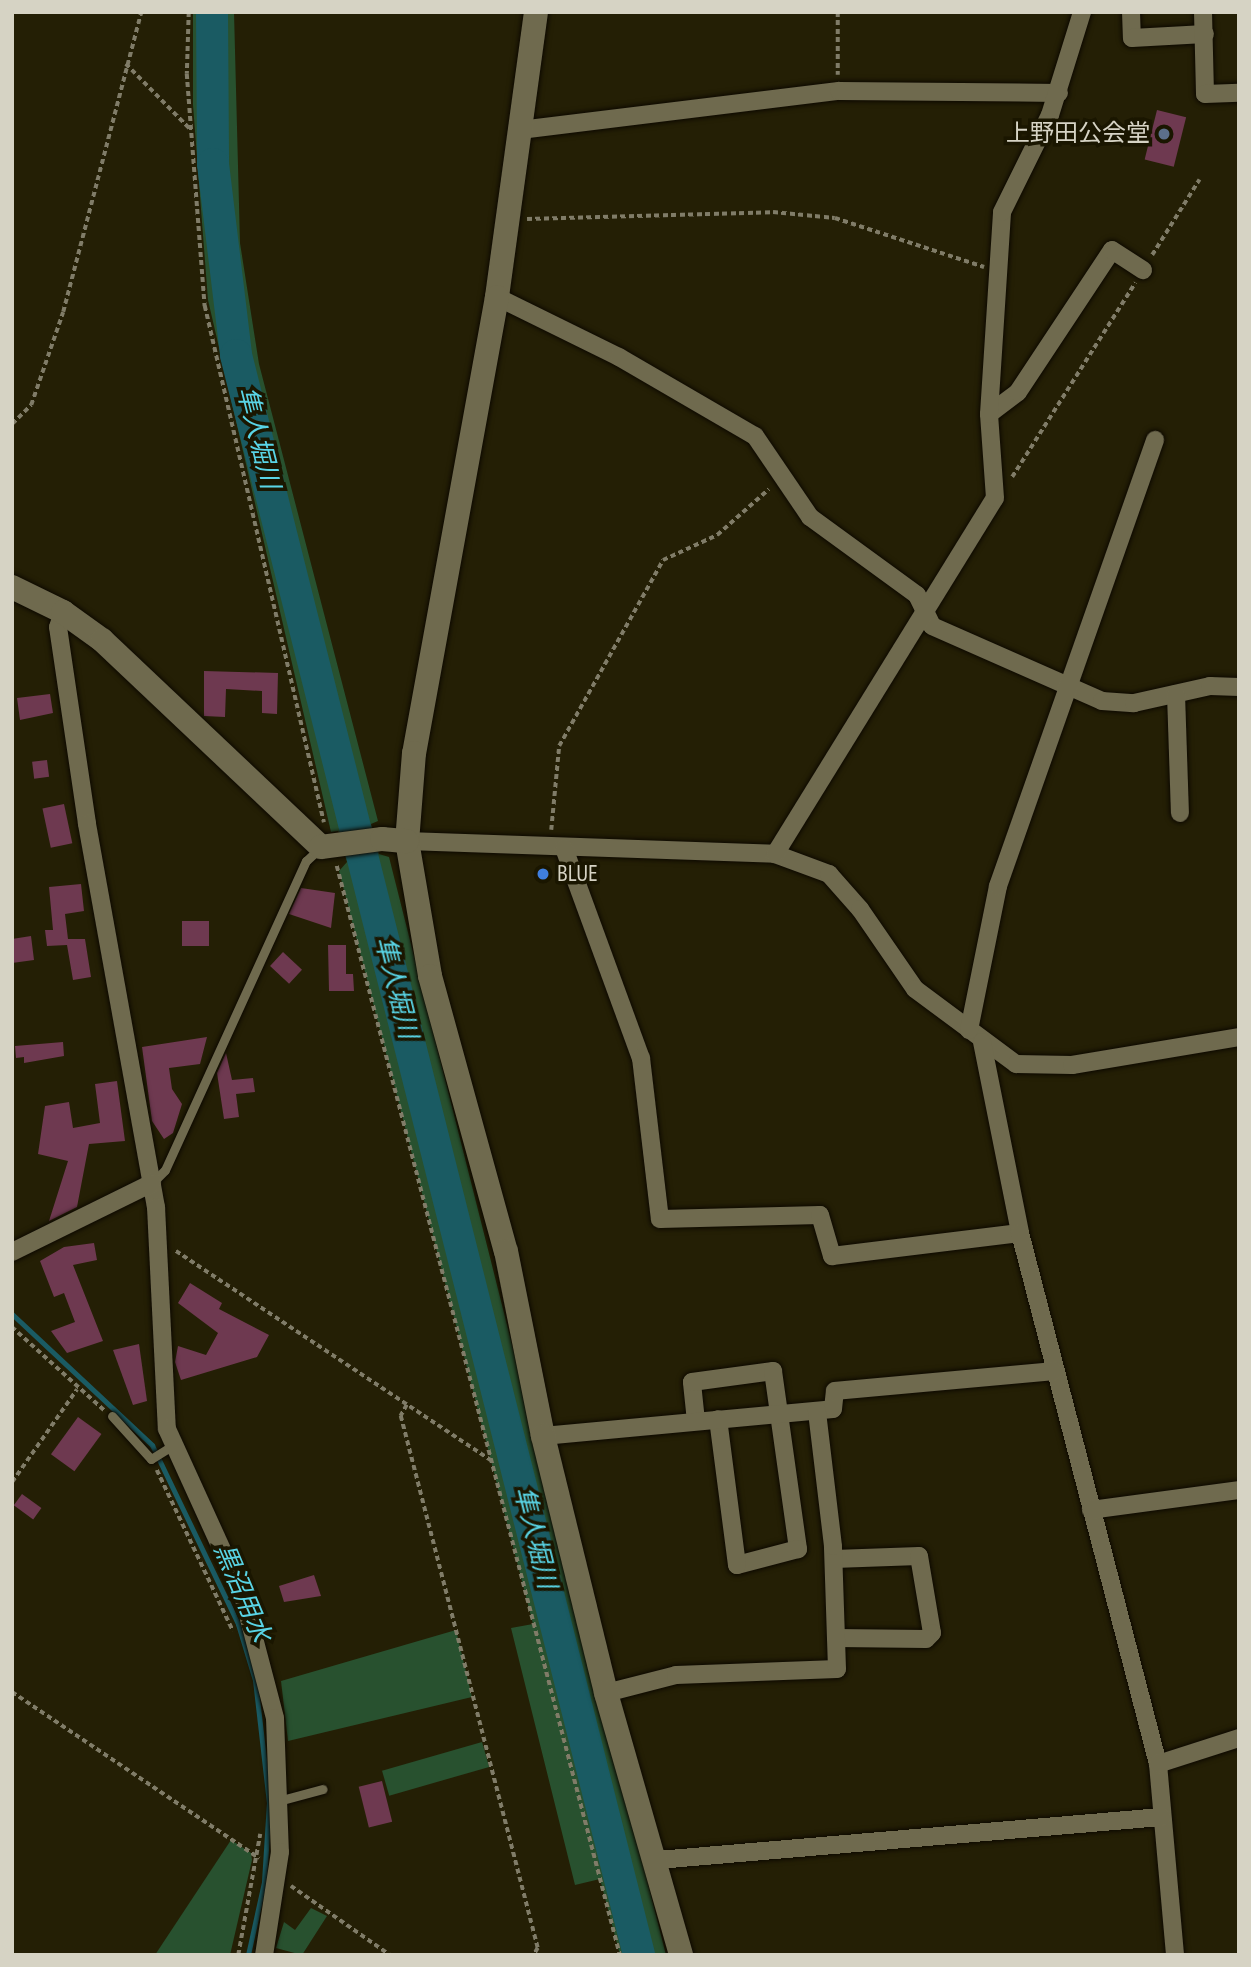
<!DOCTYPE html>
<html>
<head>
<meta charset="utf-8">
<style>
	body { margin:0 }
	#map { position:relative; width:1251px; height:1967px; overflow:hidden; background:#241f05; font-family:"Sofia Sans Condensed","Noto Sans JP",sans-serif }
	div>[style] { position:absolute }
	.green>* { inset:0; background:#28512f; transform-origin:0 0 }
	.stream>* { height:5px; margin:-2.5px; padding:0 2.5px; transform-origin:2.5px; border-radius:2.5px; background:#1a5b63 }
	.river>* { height:32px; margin:-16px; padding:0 16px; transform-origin:16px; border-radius:16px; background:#1a5b63 }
	.building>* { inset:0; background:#6e3950; transform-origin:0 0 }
	.path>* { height:3.5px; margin-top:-1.75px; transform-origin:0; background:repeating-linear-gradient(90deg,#807c68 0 5px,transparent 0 8.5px) }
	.roads { filter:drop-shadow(0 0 2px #0d0900) drop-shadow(0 0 2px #0d0900) }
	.lane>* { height:9px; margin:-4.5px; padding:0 4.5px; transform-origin:4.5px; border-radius:4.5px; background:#6f6a4e }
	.street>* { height:18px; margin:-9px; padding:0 9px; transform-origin:9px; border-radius:9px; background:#6f6a4e }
	.secondary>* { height:24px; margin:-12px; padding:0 12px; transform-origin:12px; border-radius:12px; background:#6f6a4e }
	.dots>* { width:19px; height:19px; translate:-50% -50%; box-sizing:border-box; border:4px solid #1a1600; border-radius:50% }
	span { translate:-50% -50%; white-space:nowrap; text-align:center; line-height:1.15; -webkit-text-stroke:7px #1a1600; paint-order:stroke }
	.poi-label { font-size:24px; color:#d6d3c4 }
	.right { translate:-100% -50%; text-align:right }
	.left { translate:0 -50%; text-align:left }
	.water-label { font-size:26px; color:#59d4e5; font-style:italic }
	.frame { position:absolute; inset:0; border:14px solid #d6d3c4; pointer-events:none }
</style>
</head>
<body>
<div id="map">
	<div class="green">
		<i style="clip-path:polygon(193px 12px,203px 12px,204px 165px,218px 313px,631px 1955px,620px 1955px,600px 1879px,575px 1885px,511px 1628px,533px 1624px,339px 871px,347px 862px,338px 831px,331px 832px,208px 300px,193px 105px)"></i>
		<i style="clip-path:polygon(224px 12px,234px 12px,240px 243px,259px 364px,378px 821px,371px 824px,379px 854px,389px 857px,666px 1955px,652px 1955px,269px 452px,238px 296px,223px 105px)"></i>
		<i style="clip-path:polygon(456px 1630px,472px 1697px,288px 1741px,281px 1681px)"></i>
		<i style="left:482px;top:1742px;width:26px;height:104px;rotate:74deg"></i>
		<i style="clip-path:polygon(231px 1840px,251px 1853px,252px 1860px,230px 1955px,155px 1955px)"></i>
		<i style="clip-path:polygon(311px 1908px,327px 1916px,302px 1955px,276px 1948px,284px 1922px,295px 1930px)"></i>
	</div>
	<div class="stream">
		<i style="left:12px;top:1314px;width:192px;rotate:43.1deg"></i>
		<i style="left:152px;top:1445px;width:199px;rotate:64.3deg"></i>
		<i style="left:238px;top:1624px;width:59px;rotate:73.1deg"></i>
		<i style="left:255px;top:1680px;width:123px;rotate:83.5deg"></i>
		<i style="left:269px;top:1802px;width:80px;rotate:93.6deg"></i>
		<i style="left:264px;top:1882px;width:75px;rotate:102.4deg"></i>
	</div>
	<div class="river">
		<i style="left:212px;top:12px;width:152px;rotate:89.6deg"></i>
		<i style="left:213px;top:164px;width:192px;rotate:83.1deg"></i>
		<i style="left:236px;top:355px;width:1650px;rotate:75.86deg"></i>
	</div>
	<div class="building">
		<i style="left:1157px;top:110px;width:30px;height:51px;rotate:14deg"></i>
		<i style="clip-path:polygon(204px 671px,278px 673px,277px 714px,262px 713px,262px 691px,226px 689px,225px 717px,204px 716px)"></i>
		<i style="clip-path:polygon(50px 694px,53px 713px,20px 720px,17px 698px)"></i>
		<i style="left:47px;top:760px;width:17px;height:15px;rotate:83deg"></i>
		<i style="left:64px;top:804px;width:40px;height:22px;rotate:78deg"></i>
		<i style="clip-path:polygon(81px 884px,84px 911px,65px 914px,68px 939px,85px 939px,91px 977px,73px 980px,67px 945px,47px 946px,45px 930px,53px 930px,49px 887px)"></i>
		<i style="clip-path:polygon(301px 888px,335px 893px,331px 928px,289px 914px)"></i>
		<i style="left:182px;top:921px;width:27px;height:25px"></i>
		<i style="clip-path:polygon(31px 936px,34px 960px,12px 963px,12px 939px)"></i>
		<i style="clip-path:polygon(328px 945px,346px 945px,346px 974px,353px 974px,354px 991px,329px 991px)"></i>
		<i style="left:283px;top:952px;width:26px;height:19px;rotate:43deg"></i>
		<i style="clip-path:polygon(207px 1037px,200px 1064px,169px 1068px,172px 1089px,182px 1104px,173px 1133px,164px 1139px,152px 1121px,142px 1047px)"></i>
		<i style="clip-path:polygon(63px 1042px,64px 1056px,24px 1063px,24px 1057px,16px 1058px,15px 1046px)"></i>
		<i style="clip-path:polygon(226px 1053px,232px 1080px,253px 1078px,255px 1092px,236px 1094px,239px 1117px,224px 1119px,217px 1073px)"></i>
		<i style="clip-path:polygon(117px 1081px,125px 1141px,89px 1144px,77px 1207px,49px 1221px,68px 1161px,38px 1154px,45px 1106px,69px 1102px,73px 1128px,100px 1123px,95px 1084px)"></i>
		<i style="clip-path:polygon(94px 1243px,97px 1260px,73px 1265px,103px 1341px,67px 1353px,51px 1331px,75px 1322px,64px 1293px,54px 1297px,40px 1261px,64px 1247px)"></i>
		<i style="clip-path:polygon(190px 1283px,222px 1303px,219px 1309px,269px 1335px,257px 1357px,181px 1380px,175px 1362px,178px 1346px,206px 1355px,218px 1333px,178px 1303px)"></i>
		<i style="clip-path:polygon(139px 1344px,147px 1401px,133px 1405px,113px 1350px)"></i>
		<i style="left:78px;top:1417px;width:29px;height:46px;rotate:36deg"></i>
		<i style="left:22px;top:1494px;width:24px;height:14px;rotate:36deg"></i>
		<i style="clip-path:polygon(314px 1575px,321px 1596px,284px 1602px,279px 1586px)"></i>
		<i style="left:382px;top:1781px;width:42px;height:24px;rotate:76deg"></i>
	</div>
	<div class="path">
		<i style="left:189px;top:12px;width:62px;rotate:91.8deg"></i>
		<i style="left:187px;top:74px;width:233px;rotate:85.6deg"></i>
		<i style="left:205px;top:306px;width:530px;rotate:77.01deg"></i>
		<i style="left:838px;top:12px;width:63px;rotate:90deg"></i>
		<i style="left:126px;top:64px;width:93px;rotate:45.4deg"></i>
		<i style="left:527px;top:219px;width:246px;rotate:-1.6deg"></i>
		<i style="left:773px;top:212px;width:62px;rotate:5.5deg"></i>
		<i style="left:835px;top:218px;width:157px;rotate:18.2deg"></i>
		<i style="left:1152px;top:255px;width:89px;rotate:-57.9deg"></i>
		<i style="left:12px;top:424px;width:27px;rotate:-45deg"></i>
		<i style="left:31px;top:405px;width:98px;rotate:-71deg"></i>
		<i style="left:63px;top:312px;width:310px;rotate:-75.4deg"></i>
		<i style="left:1012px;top:477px;width:230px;rotate:-57.6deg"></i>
		<i style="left:551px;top:830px;width:84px;rotate:-84.6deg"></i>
		<i style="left:559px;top:746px;width:213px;rotate:-60.8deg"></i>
		<i style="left:663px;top:560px;width:60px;rotate:-24.8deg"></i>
		<i style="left:717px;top:535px;width:69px;rotate:-41.5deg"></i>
		<i style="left:337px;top:866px;width:1125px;rotate:75.43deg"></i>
		<i style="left:176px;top:1251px;width:378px;rotate:33.6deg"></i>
		<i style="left:12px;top:1327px;width:124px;rotate:42.1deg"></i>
		<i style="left:407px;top:1405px;width:13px;rotate:119deg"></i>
		<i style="left:401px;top:1416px;width:549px;rotate:75.56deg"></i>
		<i style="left:538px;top:1948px;width:8px;rotate:120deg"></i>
		<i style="left:157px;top:1470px;width:178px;rotate:64.7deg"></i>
		<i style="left:12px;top:1482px;width:113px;rotate:-55deg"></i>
		<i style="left:12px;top:1692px;width:298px;rotate:33.9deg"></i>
		<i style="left:291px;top:1886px;width:121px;rotate:34.9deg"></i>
		<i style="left:238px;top:1955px;width:123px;rotate:-79.7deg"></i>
	</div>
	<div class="roads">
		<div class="lane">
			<i style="left:152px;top:1183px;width:18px;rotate:-45deg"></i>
			<i style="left:165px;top:1170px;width:340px;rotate:-65.5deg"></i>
			<i style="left:306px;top:861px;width:19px;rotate:-43deg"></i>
			<i style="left:112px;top:1416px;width:58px;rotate:47.8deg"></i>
			<i style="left:151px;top:1459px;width:25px;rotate:-32deg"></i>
			<i style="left:282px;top:1800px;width:42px;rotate:-15deg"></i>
		</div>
		<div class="street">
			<i style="left:1131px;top:12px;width:26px;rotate:88deg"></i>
			<i style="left:1132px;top:38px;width:73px;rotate:-3.1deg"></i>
			<i style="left:1203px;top:12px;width:82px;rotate:88.6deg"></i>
			<i style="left:1205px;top:94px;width:34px;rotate:-2deg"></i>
			<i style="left:520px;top:130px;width:321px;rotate:-7deg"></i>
			<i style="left:839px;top:91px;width:220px;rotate:0.5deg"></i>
			<i style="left:497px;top:297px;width:136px;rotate:26.2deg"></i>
			<i style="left:619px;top:357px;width:157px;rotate:30.2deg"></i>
			<i style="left:755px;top:436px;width:98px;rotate:55.8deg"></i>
			<i style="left:810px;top:517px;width:132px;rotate:36.1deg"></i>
			<i style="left:917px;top:595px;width:34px;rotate:64deg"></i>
			<i style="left:932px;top:626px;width:186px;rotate:23.8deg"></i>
			<i style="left:1102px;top:701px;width:32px;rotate:4deg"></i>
			<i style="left:1134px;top:703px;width:78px;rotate:-12.6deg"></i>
			<i style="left:1210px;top:686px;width:29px;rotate:2deg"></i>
			<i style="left:989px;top:414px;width:36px;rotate:-37deg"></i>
			<i style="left:1018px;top:392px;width:170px;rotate:-56.5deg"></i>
			<i style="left:1112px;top:250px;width:37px;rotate:33deg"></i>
			<i style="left:63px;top:612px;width:16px;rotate:108deg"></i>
			<i style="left:58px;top:627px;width:199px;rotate:81.6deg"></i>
			<i style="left:87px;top:824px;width:389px;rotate:79.8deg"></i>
			<i style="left:156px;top:1207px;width:222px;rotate:87.2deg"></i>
			<i style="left:167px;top:1429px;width:183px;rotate:65.5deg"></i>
			<i style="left:243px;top:1596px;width:126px;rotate:75.3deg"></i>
			<i style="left:275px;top:1718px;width:134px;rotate:87.9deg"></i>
			<i style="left:280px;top:1852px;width:104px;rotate:98.8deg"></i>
			<i style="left:1176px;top:694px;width:119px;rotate:88.1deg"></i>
			<i style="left:407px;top:841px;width:368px;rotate:2deg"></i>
			<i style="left:775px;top:854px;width:58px;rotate:20.3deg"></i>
			<i style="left:829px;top:874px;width:47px;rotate:48.5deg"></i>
			<i style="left:860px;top:909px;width:97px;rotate:55.5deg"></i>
			<i style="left:915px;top:989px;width:126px;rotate:36.6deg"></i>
			<i style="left:1016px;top:1064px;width:56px;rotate:1deg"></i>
			<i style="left:1072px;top:1065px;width:169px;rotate:-9.5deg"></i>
			<i style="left:564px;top:848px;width:224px;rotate:69.9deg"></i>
			<i style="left:641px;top:1058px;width:162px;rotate:83.3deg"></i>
			<i style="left:660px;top:1219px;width:160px;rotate:-1.4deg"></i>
			<i style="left:820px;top:1215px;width:43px;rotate:73.7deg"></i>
			<i style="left:832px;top:1256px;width:189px;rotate:-7deg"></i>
			<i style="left:775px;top:854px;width:418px;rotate:-58.3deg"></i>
			<i style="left:995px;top:498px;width:84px;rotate:-94.1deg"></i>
			<i style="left:989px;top:414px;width:202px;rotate:-86.3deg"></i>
			<i style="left:1002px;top:212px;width:108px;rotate:-63.7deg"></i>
			<i style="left:1050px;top:115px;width:108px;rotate:-72.7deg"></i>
			<i style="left:969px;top:1030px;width:147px;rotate:-78.6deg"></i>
			<i style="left:998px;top:886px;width:473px;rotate:-70.6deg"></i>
			<i style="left:982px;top:1042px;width:195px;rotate:78.7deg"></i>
			<i style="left:1020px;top:1233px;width:549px;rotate:75.43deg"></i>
			<i style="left:1158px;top:1764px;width:192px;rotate:84.9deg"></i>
			<i style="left:12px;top:1252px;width:156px;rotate:-26.2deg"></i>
			<i style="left:696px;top:1421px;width:39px;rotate:-96deg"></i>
			<i style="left:692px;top:1382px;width:82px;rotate:-7.7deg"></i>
			<i style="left:773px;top:1371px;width:180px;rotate:82deg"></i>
			<i style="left:798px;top:1549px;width:63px;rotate:165.3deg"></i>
			<i style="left:737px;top:1565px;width:147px;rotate:-97.4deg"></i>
			<i style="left:543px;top:1436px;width:291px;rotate:-5.3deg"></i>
			<i style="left:833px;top:1409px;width:18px;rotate:-84deg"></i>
			<i style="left:835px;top:1391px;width:220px;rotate:-5.2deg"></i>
			<i style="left:1091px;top:1510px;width:149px;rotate:-7.7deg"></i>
			<i style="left:834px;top:1559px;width:85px;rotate:-2deg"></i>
			<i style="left:919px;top:1556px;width:78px;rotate:80.4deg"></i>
			<i style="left:932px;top:1633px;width:8px;rotate:135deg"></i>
			<i style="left:926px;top:1639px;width:90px;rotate:-179.4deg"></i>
			<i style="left:606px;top:1693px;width:72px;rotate:-14.4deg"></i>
			<i style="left:676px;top:1675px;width:161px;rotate:-2.1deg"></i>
			<i style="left:837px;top:1669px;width:123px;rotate:-91.9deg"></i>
			<i style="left:833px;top:1546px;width:136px;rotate:-96.8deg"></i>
			<i style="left:1158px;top:1764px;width:85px;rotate:-17.8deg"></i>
			<i style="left:658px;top:1860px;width:506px;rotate:-4.88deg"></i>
		</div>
		<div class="secondary">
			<i style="left:536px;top:12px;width:288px;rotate:97.8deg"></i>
			<i style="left:497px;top:297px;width:463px;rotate:100.3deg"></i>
			<i style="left:414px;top:753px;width:88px;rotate:94.5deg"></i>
			<i style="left:407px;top:841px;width:137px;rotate:80.3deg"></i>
			<i style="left:430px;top:976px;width:285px;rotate:74.6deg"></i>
			<i style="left:506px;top:1251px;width:189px;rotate:78.7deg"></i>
			<i style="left:543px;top:1436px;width:265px;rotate:76.2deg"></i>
			<i style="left:606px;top:1693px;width:273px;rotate:74deg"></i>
			<i style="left:12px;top:587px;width:57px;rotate:26.1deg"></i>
			<i style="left:63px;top:612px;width:48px;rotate:35.7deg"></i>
			<i style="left:102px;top:640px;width:301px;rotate:43.4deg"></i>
			<i style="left:321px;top:847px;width:62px;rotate:-7.5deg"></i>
			<i style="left:382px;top:839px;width:25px;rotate:5deg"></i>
		</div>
	</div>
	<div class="dots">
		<i style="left:1164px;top:134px;background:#5c6f8a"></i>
		<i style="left:543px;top:874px;background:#3f7fe0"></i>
	</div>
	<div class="poi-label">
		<span class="right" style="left:1150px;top:134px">上野田公会堂</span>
		<span class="left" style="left:557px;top:874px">BLUE</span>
	</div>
	<div class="water-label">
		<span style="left:257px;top:438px;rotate:76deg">隼人堀川</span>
		<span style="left:395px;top:988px;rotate:76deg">隼人堀川</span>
		<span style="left:534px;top:1538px;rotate:76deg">隼人堀川</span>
		<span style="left:241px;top:1593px;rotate:67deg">黒沼用水</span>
	</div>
	<div class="frame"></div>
</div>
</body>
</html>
